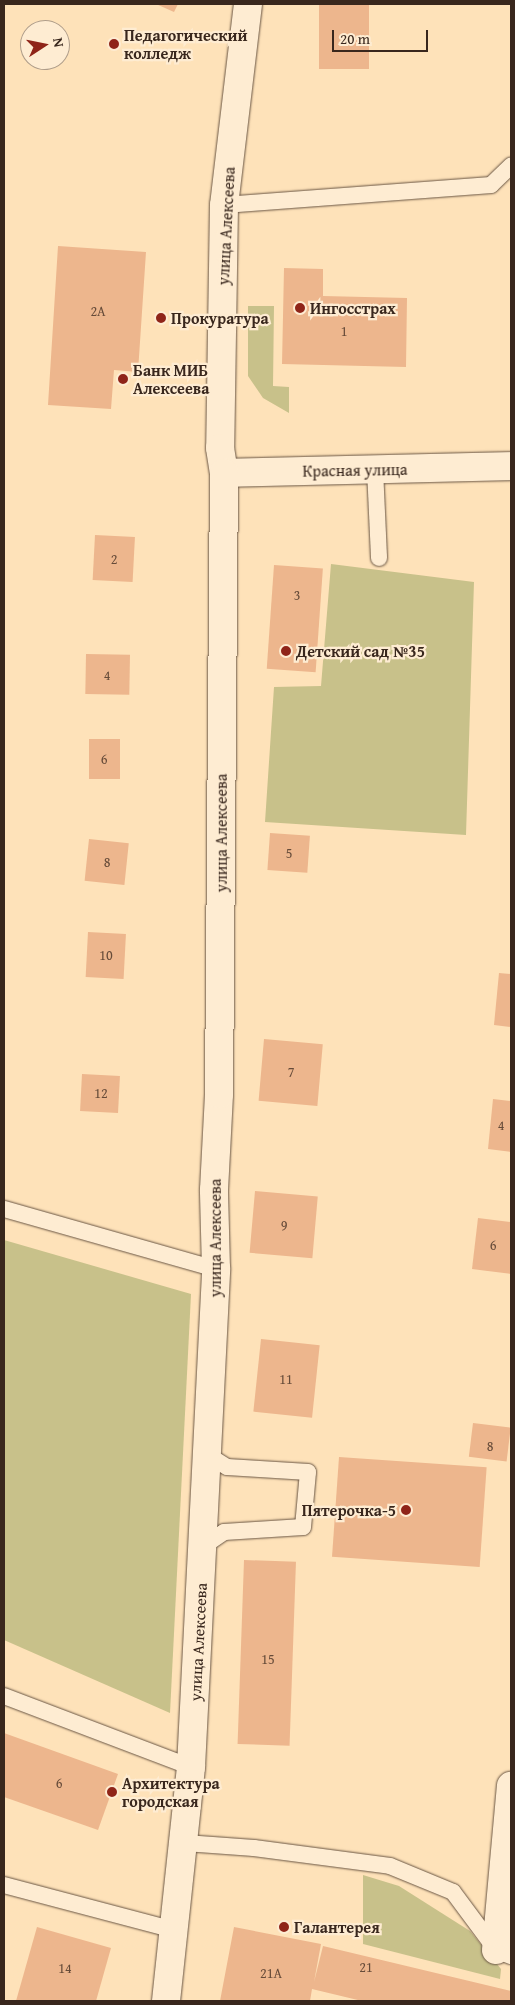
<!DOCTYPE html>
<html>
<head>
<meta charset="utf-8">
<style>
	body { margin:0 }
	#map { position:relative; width:515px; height:2005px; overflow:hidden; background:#fee2b9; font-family:"Gentium Book Plus",serif }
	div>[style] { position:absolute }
	.green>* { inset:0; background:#c8c18a }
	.building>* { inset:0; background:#edb68d; transform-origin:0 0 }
	.roads { filter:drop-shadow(0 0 1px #6a5644) drop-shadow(0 0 1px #6a5644) }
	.lane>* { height:16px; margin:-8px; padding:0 8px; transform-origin:8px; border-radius:8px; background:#feecd2 }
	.street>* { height:28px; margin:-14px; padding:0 14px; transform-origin:14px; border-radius:14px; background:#feecd2 }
	.dots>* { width:14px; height:14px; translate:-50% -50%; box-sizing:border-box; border:2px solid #feecd2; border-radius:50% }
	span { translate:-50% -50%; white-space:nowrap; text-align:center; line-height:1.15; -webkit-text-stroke:4.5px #feecd2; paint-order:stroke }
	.number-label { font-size:14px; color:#664b39 }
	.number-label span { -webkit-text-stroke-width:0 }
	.poi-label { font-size:16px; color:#39271d; font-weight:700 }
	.left { translate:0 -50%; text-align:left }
	.right { translate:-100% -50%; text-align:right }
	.street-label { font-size:16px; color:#39271d }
	.frame { position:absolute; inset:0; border:5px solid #39271d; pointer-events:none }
	.north { position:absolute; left:20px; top:20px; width:50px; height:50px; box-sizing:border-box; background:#feecd2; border:1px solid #af9d8a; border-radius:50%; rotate:79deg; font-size:14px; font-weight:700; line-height:20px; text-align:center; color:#39271d }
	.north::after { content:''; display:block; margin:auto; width:18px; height:22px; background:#8f2418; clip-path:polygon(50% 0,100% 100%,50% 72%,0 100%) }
	.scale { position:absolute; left:332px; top:30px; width:96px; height:22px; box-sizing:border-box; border:2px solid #39271d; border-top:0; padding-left:6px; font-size:15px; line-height:18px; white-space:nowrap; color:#39271d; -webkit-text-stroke:4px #feecd2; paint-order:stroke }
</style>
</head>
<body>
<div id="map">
	<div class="green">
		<i style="clip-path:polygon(248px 306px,274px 306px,273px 386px,289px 387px,289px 413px,263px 398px,248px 376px)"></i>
		<i style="clip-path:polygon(331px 564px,474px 582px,466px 835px,265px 822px,274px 687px,321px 686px)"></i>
		<i style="clip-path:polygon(4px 1240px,191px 1294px,170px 1713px,4px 1640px)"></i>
		<i style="clip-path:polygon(363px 1875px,399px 1886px,470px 1931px,501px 1969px,500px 1979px,363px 1944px)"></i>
	</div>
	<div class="building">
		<i style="clip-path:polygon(156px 4px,178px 4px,174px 12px)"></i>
		<i style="left:319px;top:4px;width:50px;height:65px"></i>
		<i style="clip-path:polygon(58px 246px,146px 252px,138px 372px,114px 370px,111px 409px,48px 405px)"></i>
		<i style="clip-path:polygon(284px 268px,323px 269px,323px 296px,407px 298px,406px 367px,282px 364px)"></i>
		<i style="left:95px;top:535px;width:40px;height:45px;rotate:3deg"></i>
		<i style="left:274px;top:565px;width:49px;height:104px;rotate:4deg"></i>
		<i style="left:86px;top:654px;width:44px;height:40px;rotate:1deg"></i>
		<i style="left:89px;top:739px;width:31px;height:40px"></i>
		<i style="left:270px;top:833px;width:40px;height:37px;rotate:4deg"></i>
		<i style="left:89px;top:839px;width:40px;height:42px;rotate:6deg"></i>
		<i style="left:88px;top:932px;width:38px;height:45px;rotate:3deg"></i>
		<i style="clip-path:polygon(499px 973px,511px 974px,511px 1027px,494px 1025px)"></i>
		<i style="left:264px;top:1039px;width:59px;height:62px;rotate:5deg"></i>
		<i style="left:82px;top:1074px;width:38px;height:37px;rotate:3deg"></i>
		<i style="clip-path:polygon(493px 1099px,511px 1101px,511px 1152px,488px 1149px)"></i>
		<i style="left:255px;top:1191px;width:63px;height:62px;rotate:5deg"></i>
		<i style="clip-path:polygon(478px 1218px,511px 1222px,511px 1274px,472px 1269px)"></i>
		<i style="left:261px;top:1339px;width:59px;height:73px;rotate:6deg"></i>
		<i style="left:473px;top:1423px;width:38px;height:34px;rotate:7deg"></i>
		<i style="left:339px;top:1457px;width:148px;height:100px;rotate:4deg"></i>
		<i style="left:244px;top:1560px;width:52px;height:184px;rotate:2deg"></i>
		<i style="clip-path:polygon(4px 1733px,118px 1774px,98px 1830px,4px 1797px)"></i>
		<i style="clip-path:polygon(37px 1927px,111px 1948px,96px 2001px,16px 2001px)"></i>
		<i style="clip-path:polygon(234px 1927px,321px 1944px,314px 1982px,323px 1946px,511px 1991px,511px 2001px,362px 2001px,312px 1989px,310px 2001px,220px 2001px)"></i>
	</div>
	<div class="roads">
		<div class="lane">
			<i style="left:224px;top:205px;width:268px;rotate:-4.3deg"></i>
			<i style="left:491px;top:185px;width:28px;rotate:-44deg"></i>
			<i style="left:375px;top:469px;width:89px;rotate:87.4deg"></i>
			<i style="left:4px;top:1209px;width:220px;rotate:15.8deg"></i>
			<i style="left:202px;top:1547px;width:27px;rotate:-34deg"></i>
			<i style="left:224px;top:1532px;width:79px;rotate:-3.6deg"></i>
			<i style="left:303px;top:1527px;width:55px;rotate:-84.8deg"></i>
			<i style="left:308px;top:1472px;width:81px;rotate:-176.5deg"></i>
			<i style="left:227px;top:1467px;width:22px;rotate:-148deg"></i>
			<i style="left:4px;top:1696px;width:200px;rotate:20.8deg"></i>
			<i style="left:185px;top:1843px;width:69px;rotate:4.1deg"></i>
			<i style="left:254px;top:1848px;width:137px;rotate:7.5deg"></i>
			<i style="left:390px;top:1866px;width:68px;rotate:22.4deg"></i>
			<i style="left:453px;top:1892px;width:72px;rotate:53.4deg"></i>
			<i style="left:496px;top:1950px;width:16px;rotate:22deg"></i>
			<i style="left:4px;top:1885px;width:176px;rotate:14.8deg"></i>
		</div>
		<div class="street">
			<i style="left:248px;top:4px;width:202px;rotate:96.8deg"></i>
			<i style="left:224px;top:205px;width:243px;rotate:90.9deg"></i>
			<i style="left:220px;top:448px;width:25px;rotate:81deg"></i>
			<i style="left:224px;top:473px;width:287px;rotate:-1.4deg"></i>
			<i style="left:496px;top:1950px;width:165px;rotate:-84.8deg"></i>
			<i style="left:166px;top:2001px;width:235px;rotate:-83.9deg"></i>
			<i style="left:191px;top:1767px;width:499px;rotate:-87.1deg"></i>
			<i style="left:216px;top:1269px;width:79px;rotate:-91.5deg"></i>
			<i style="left:214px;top:1190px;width:96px;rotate:-87deg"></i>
			<i style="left:219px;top:1094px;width:621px;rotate:-89.54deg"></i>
		</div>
	</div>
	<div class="dots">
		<i style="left:114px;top:44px;background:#8f2418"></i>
		<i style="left:300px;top:308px;background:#8f2418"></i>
		<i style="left:161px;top:318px;background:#8f2418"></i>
		<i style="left:123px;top:379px;background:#8f2418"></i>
		<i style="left:286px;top:651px;background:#8f2418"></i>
		<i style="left:406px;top:1510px;background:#8f2418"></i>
		<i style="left:112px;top:1792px;background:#8f2418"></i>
		<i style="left:284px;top:1927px;background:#8f2418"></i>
	</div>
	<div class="number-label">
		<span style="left:98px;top:311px">2А</span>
		<span style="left:344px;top:331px">1</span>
		<span style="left:114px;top:559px">2</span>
		<span style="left:297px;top:595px">3</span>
		<span style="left:107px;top:675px">4</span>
		<span style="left:104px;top:759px">6</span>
		<span style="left:289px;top:853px">5</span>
		<span style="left:107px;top:862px">8</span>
		<span style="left:106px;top:955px">10</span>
		<span style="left:291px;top:1072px">7</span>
		<span style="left:101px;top:1093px">12</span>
		<span style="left:501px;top:1125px">4</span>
		<span style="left:284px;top:1225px">9</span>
		<span style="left:493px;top:1245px">6</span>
		<span style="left:286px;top:1379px">11</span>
		<span style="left:490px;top:1446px">8</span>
		<span style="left:268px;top:1659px">15</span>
		<span style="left:59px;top:1783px">6</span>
		<span style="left:366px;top:1967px">21</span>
		<span style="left:65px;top:1968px">14</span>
		<span style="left:271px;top:1973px">21А</span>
	</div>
	<div class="poi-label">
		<span class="left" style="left:124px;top:44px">Педагогический<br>колледж</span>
		<span class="left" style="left:310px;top:308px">Ингосстрах</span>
		<span class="left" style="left:171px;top:318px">Прокуратура</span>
		<span class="left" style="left:133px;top:379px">Банк МИБ<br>Алексеева</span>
		<span class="left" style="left:296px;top:651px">Детский сад №35</span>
		<span class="right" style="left:396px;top:1510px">Пятерочка-5</span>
		<span class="left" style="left:122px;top:1792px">Архитектура<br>городская</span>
		<span class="left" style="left:294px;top:1927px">Галантерея</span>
	</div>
	<div class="street-label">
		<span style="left:226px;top:226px;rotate:-87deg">улица Алексеева</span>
		<span style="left:355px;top:470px;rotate:-1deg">Красная улица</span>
		<span style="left:221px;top:833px;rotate:-90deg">улица Алексеева</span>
		<span style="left:215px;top:1238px;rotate:-90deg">улица Алексеева</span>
		<span style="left:198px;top:1642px;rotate:-87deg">улица Алексеева</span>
	</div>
	<div class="frame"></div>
	<div class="north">N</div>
	<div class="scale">20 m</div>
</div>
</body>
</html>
